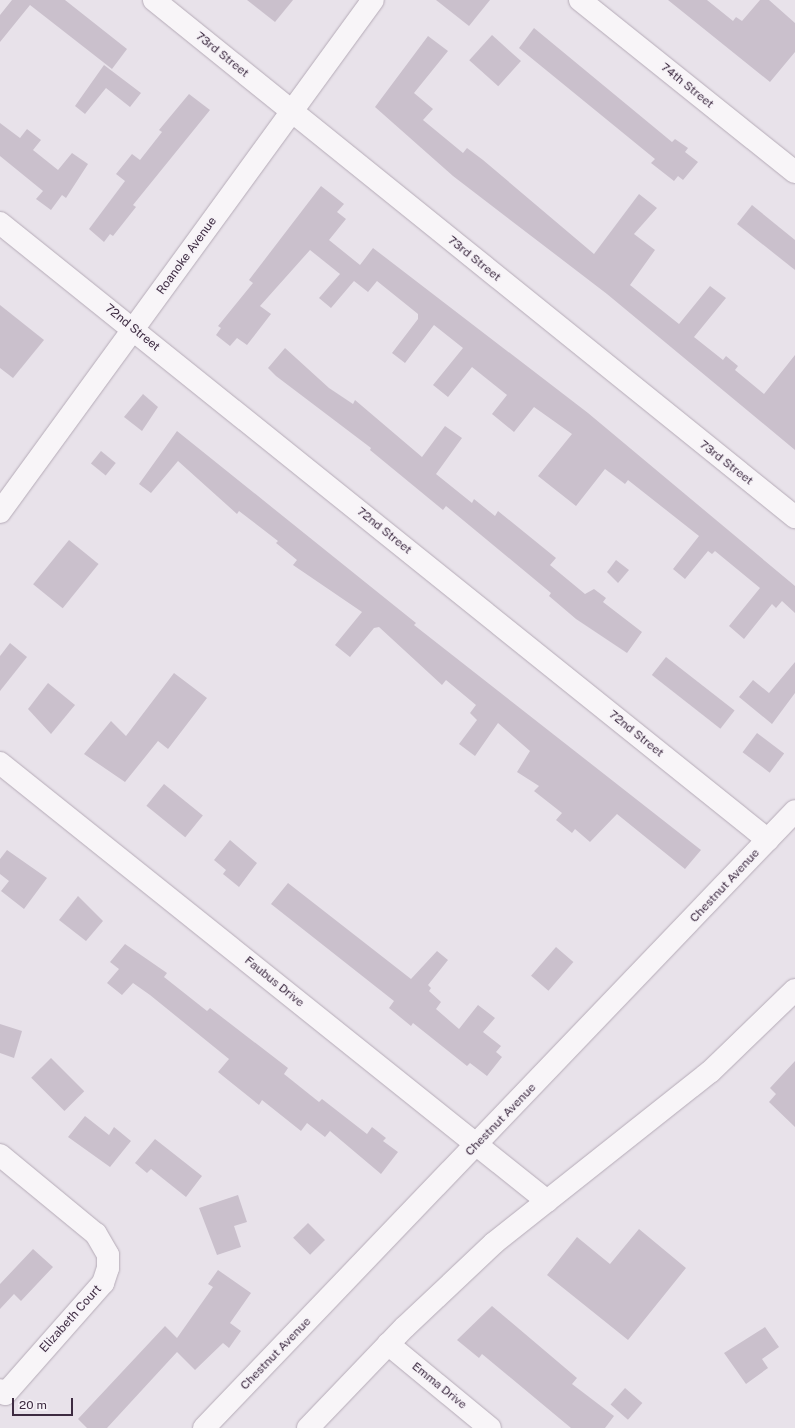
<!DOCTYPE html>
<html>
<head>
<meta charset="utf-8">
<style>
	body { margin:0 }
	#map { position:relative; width:795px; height:1428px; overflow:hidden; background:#e8e2ea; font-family:"Public Sans",sans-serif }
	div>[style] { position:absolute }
	.building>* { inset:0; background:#cac0cc; transform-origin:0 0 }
	.roads { filter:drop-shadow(0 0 1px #b5abb7) drop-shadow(0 0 1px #b5abb7) }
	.minor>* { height:22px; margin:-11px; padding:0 11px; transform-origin:11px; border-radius:11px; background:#f8f5f8 }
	span { translate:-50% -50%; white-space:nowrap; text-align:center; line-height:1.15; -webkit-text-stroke:3px #f6f2f7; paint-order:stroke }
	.street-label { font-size:12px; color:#3d2b41 }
	.scale { position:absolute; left:12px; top:1398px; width:61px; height:18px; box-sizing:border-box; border:2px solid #3d2b41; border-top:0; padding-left:5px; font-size:12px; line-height:14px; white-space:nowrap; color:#3d2b41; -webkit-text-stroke:3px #f6f2f7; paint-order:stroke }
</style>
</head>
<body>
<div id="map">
	<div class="building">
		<i style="clip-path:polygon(12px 0,65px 0,127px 49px,112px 69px,30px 5px,0 42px,0 15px)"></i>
		<i style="clip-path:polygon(247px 0,293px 0,275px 22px)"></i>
		<i style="clip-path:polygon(436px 0,490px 0,469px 26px)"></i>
		<i style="clip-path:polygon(668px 0,707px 0,733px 21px,736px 17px,742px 21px,760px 0,769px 0,795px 23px,795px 52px,770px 82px)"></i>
		<i style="clip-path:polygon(534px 28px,672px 142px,675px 139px,688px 148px,685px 152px,698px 162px,683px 180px,678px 176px,674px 181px,651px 163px,655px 159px,519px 48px)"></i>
		<i style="left:492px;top:35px;width:39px;height:34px;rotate:42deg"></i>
		<i style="clip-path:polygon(428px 36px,448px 51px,414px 93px,433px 109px,423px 120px,463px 153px,467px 148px,483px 160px,594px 254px,639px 194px,657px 208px,634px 234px,655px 250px,630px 285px,679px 324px,710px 286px,726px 298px,694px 337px,723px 360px,726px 356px,738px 366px,735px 370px,764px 394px,795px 355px,795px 450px,607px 294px,453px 176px,375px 107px)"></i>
		<i style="clip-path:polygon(104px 65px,141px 93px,130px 107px,106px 88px,85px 114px,75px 106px)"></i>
		<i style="clip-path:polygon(189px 94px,210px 110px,133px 205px,136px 207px,113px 236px,110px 234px,104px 242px,89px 229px,125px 181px,116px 174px,132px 154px,140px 160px,162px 132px,159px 130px)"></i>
		<i style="clip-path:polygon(0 123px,20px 138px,27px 129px,41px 140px,33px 150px,58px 170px,72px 153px,88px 164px,66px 198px,62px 195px,51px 210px,36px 199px,43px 191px,0 156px)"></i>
		<i style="clip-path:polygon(321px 186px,344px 204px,337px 212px,346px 219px,329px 240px,360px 265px,373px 248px,588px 413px,795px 586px,795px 613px,782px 601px,776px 608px,772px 604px,744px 639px,729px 626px,760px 588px,715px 551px,712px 554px,708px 551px,685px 579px,673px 569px,699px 536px,628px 480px,625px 484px,605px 469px,576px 506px,538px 476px,572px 434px,534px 407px,514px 432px,492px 414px,507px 395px,472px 367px,448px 397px,433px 385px,463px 348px,434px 325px,405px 363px,392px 353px,418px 319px,418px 314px,377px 281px,368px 292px,354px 281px,331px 308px,319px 298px,340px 274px,310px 250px,260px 306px,271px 314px,247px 345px,237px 338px,230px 346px,216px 335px,221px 328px,218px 326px,253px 283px,249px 280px)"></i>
		<i style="clip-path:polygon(752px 205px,795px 240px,795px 270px,737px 224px)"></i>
		<i style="clip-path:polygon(0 305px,44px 340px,13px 378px,0 368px)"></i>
		<i style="clip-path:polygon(285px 348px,329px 388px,353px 404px,355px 400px,422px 457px,445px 426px,462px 438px,436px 474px,472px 503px,474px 499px,495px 516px,498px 511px,556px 558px,550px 565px,585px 594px,594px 589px,606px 598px,603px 602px,642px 632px,627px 653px,576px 619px,549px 596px,551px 593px,446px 506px,443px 510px,370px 450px,371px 448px,276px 376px,268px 368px)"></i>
		<i style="clip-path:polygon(143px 394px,158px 407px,142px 431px,124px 417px)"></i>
		<i style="clip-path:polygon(177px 431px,416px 623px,414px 625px,701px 850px,685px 869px,617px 814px,590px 842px,575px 829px,572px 833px,556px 820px,562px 813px,534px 791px,539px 786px,517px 772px,530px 751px,498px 723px,475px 756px,459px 744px,477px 720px,470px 713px,476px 705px,446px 680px,442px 685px,379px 627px,374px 628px,350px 657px,335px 645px,362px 612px,293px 565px,297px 560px,276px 543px,278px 541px,239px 511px,237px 514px,178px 461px,151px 493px,139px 484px)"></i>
		<i style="left:101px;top:451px;width:19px;height:16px;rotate:39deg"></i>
		<i style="left:69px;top:540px;width:38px;height:57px;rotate:39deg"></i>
		<i style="clip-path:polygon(616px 560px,629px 570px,618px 583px,607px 572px)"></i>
		<i style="clip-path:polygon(10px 643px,27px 657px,0 691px,0 656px)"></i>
		<i style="left:666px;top:657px;width:87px;height:23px;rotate:38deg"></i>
		<i style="clip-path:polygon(795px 662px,795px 693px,772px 724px,739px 697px,753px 680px,769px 693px)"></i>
		<i style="clip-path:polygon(174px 673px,207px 698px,168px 749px,158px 741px,125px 782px,84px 754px,111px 721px,126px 736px)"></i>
		<i style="clip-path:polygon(48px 683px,75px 705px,51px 734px,28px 709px)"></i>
		<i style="left:757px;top:733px;width:34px;height:24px;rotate:37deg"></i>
		<i style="left:164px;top:784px;width:50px;height:28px;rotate:39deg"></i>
		<i style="clip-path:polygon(230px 840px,257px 863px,239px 887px,223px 874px,226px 870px,214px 860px)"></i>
		<i style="clip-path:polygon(7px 850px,47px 878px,24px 909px,1px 891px,9px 881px,0 874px,0 859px)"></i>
		<i style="clip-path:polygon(288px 883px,411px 979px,437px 951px,448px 960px,428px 985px,431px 988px,429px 991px,441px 1002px,436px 1009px,459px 1029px,478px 1005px,495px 1018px,483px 1032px,501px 1046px,496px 1052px,502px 1057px,487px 1076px,470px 1063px,467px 1066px,413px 1023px,411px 1026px,389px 1008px,394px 1001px,271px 904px)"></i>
		<i style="clip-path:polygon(78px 896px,103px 921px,86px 941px,59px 920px)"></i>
		<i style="clip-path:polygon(125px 944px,167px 973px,164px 977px,207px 1011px,210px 1008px,288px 1068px,284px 1074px,319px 1102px,322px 1099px,367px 1134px,372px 1127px,386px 1138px,383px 1141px,398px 1152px,381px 1174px,330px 1131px,325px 1137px,307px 1123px,301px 1131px,262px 1100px,259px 1105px,218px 1072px,229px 1059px,150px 995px,133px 983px,122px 995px,107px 983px,119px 969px,110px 962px)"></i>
		<i style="left:556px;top:947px;width:23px;height:38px;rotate:41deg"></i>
		<i style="clip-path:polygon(0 1024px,22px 1031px,14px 1058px,0 1053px)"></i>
		<i style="left:51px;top:1058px;width:47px;height:28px;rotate:45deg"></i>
		<i style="clip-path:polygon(795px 1061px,795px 1127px,769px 1102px,776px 1094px,770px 1088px)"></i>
		<i style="clip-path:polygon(85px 1116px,109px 1135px,114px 1127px,131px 1141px,110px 1167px,68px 1137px)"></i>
		<i style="clip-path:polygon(155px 1139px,202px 1176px,186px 1197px,151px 1169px,147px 1173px,135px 1163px)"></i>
		<i style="clip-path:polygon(238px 1195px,247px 1222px,234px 1226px,241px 1247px,217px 1255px,199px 1208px)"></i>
		<i style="left:308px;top:1223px;width:24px;height:21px;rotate:45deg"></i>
		<i style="clip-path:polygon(639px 1229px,686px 1268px,628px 1340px,547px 1275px,577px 1237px,610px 1264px)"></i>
		<i style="clip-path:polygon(33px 1249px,53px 1267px,21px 1301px,14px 1294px,0 1309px,0 1284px)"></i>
		<i style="clip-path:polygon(218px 1270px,251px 1293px,230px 1323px,241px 1331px,229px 1348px,223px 1343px,195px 1370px,177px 1352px,107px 1428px,87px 1428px,78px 1419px,165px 1326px,177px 1338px,213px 1287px,208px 1284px)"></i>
		<i style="clip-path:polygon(492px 1306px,577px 1378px,572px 1384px,614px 1416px,605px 1428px,571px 1428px,482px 1354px,479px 1358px,457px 1340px)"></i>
		<i style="clip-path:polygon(765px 1327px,779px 1347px,762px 1359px,768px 1368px,746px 1384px,724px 1353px)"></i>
		<i style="left:625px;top:1388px;width:23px;height:22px;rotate:41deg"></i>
	</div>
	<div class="roads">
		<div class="minor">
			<i style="left:154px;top:0;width:824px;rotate:38.89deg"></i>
			<i style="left:580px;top:0;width:275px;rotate:38.7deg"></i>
			<i style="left:0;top:223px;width:985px;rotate:38.78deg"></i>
			<i style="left:0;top:512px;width:633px;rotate:-53.93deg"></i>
			<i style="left:0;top:763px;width:701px;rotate:38.69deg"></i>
			<i style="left:0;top:1155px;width:124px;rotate:39.5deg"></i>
			<i style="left:96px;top:1234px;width:24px;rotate:60deg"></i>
			<i style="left:108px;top:1255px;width:13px;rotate:90deg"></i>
			<i style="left:108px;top:1268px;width:16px;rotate:108deg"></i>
			<i style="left:103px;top:1283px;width:148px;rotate:131.4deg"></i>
			<i style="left:5px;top:1394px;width:6px;rotate:-141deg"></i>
			<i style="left:388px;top:1344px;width:132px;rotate:39.5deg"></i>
			<i style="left:204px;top:1428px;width:854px;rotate:-46.23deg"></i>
			<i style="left:308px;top:1428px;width:140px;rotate:-46.2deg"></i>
			<i style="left:405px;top:1327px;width:122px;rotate:-43.3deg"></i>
			<i style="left:494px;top:1243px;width:275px;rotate:-38.4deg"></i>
			<i style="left:710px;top:1072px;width:118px;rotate:-44deg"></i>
		</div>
	</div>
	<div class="street-label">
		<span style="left:222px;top:55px;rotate:39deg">73rd Street</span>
		<span style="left:687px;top:86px;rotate:39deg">74th Street</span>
		<span style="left:187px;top:256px;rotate:-54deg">Roanoke Avenue</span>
		<span style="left:474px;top:259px;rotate:39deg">73rd Street</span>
		<span style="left:132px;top:328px;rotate:39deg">72nd Street</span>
		<span style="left:726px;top:463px;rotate:38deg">73rd Street</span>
		<span style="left:384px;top:531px;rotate:39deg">72nd Street</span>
		<span style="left:636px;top:734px;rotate:39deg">72nd Street</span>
		<span style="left:725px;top:886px;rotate:-47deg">Chestnut Avenue</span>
		<span style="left:274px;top:982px;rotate:39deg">Faubus Drive</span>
		<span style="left:501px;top:1120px;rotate:-46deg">Chestnut Avenue</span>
		<span style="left:71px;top:1319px;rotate:-48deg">Elizabeth Court</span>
		<span style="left:276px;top:1354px;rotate:-46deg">Chestnut Avenue</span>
		<span style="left:439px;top:1386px;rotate:39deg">Emma Drive</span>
	</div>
	<div class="scale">20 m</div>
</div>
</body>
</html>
